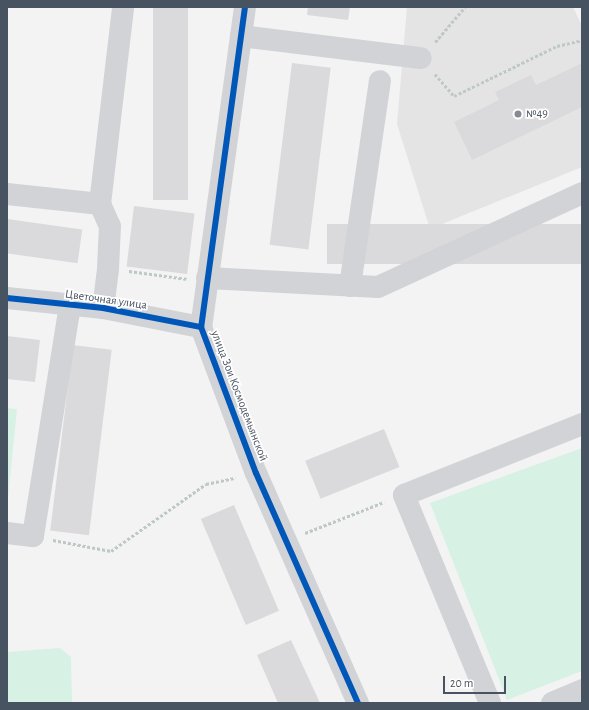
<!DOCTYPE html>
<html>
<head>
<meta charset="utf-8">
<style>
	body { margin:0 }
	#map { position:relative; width:589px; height:710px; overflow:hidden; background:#f3f3f3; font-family:"Alegreya Sans",sans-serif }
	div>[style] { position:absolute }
	.education>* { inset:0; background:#e4e4e5 }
	.green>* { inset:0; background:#d7f2e5 }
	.building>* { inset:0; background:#dadadc; transform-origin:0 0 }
	.path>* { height:2.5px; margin-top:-1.25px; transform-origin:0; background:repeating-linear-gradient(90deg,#bdc8c7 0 3px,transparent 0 5px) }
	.minor>* { height:22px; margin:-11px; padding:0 11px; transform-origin:11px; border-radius:11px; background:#d1d3d6 }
	.cycleway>* { height:6px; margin:-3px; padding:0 3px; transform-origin:3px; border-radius:3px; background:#0057b8 }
	.dots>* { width:11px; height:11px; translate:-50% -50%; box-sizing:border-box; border:2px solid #fff; border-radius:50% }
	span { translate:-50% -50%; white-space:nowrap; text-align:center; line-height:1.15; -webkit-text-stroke:3.5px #fff; paint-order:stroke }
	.poi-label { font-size:12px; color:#485361 }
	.left { translate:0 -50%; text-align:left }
	.street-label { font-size:12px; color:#485361 }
	.frame { position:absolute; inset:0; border:8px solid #485361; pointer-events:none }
	.scale { position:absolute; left:443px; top:676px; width:63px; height:18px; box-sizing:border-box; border:2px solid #485361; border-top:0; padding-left:5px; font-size:12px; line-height:14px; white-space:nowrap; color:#485361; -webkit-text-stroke:3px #fff; paint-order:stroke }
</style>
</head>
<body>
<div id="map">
	<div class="education">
		<i style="clip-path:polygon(407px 7px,573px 7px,582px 26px,582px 167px,430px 229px,397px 124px)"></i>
	</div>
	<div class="green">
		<i style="clip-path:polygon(7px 408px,17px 409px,8px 499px,7px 499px)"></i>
		<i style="clip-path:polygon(582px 448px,582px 671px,507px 700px,430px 503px)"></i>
		<i style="clip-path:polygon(60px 648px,71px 657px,72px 703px,7px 703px,7px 652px)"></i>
	</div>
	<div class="building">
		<i style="left:153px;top:7px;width:35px;height:193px"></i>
		<i style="clip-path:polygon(308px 7px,350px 7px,348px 20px,307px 15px)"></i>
		<i style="left:292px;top:63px;width:39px;height:183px;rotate:7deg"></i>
		<i style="clip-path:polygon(582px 63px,582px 107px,472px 160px,454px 122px,499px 100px,495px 92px,531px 75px,536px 85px)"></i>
		<i style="left:134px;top:206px;width:61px;height:61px;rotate:7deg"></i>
		<i style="left:7px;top:219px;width:76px;height:34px;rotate:8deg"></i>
		<i style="left:582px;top:224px;width:40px;height:255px;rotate:90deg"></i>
		<i style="clip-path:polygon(7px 336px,40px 340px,35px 382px,7px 379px)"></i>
		<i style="left:73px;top:345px;width:39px;height:187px;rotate:7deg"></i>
		<i style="left:384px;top:429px;width:41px;height:85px;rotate:68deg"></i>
		<i style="left:234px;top:505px;width:115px;height:36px;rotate:67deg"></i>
		<i style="clip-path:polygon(291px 640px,320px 703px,278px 703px,257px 655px)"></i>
	</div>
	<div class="path">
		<i style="left:435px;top:42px;width:46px;rotate:-49.4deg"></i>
		<i style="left:435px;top:74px;width:29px;rotate:49deg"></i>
		<i style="left:454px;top:96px;width:114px;rotate:-25.9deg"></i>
		<i style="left:557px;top:46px;width:26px;rotate:-13deg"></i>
		<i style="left:129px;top:271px;width:59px;rotate:7.9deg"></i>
		<i style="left:305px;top:533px;width:85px;rotate:-21.4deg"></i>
		<i style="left:53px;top:540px;width:59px;rotate:10.7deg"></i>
		<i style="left:111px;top:551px;width:116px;rotate:-35.2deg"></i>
		<i style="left:206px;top:484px;width:30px;rotate:-12deg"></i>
	</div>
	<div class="minor">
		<i style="left:245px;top:7px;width:323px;rotate:97.8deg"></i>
		<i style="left:201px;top:327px;width:156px;rotate:69.4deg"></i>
		<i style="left:256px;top:473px;width:252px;rotate:66.1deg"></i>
		<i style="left:241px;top:36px;width:181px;rotate:7deg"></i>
		<i style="left:7px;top:194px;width:94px;rotate:6.1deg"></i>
		<i style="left:100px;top:204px;width:198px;rotate:-83.3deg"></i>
		<i style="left:100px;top:204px;width:24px;rotate:66deg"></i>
		<i style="left:110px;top:226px;width:43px;rotate:92.7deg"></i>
		<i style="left:108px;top:269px;width:39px;rotate:97deg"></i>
		<i style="left:207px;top:278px;width:171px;rotate:3deg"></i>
		<i style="left:378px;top:287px;width:225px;rotate:-24.7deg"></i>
		<i style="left:350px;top:286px;width:207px;rotate:-81.7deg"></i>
		<i style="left:7px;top:298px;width:97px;rotate:5.9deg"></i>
		<i style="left:103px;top:308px;width:100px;rotate:11deg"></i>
		<i style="left:7px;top:533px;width:26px;rotate:7deg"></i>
		<i style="left:33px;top:536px;width:233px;rotate:-80.9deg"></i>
		<i style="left:490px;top:703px;width:225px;rotate:-112.5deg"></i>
		<i style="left:404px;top:495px;width:192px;rotate:-21.7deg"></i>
		<i style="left:552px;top:703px;width:33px;rotate:-23deg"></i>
	</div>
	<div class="cycleway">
		<i style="left:245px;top:7px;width:323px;rotate:97.8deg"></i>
		<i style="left:201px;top:327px;width:156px;rotate:69.4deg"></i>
		<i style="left:256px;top:473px;width:252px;rotate:66.1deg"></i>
		<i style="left:7px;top:298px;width:97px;rotate:5.9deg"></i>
		<i style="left:103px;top:308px;width:100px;rotate:11deg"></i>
	</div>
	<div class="dots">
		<i style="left:518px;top:114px;background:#848b94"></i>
	</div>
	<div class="poi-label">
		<span class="left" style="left:526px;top:114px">№49</span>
	</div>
	<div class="street-label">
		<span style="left:106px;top:300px;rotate:8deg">Цветочная улица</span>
		<span style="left:239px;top:396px;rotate:69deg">улица Зои Космодемьянской</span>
	</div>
	<div class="frame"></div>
	<div class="scale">20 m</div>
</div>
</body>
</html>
